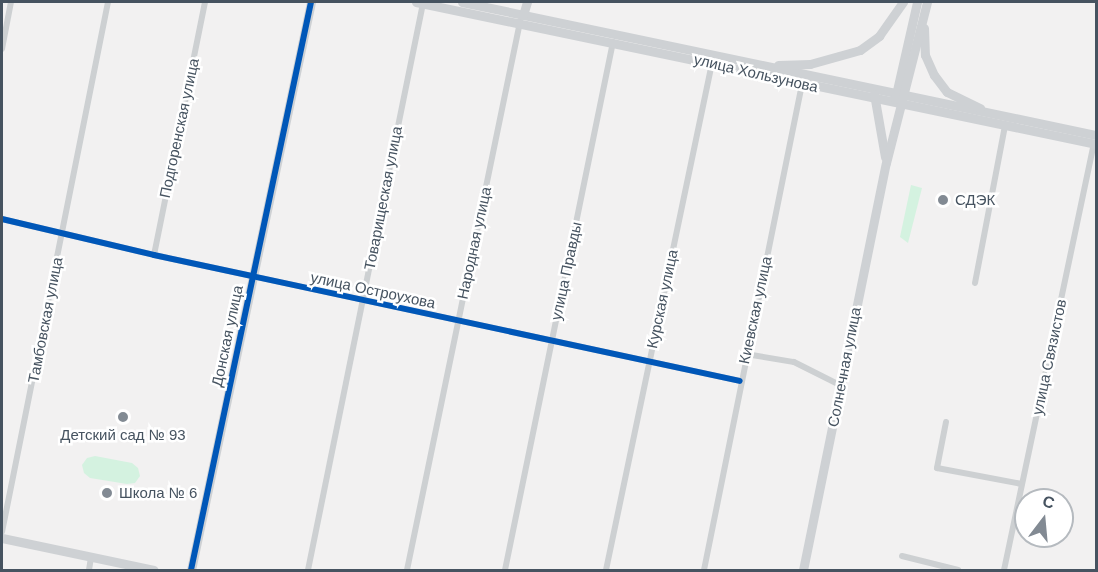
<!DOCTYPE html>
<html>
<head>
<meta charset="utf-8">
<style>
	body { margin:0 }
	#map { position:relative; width:1098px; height:572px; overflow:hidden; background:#f2f1f1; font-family:Helvetica,sans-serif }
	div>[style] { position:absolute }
	.green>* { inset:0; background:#d4f2e0 }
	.street>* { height:6px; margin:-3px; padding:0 3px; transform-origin:3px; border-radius:3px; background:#cdd0d2 }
	.secondary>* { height:9px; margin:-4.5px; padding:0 4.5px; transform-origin:4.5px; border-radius:4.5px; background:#ced1d4 }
	.cycleway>* { height:6px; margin:-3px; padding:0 3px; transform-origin:3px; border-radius:3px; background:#0057b8 }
	.dots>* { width:16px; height:16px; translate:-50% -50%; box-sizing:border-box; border:3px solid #fff; border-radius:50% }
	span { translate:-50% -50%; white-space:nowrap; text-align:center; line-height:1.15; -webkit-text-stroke:5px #fff; paint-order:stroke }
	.street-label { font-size:15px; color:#465360 }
	.poi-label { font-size:15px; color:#465360 }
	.left { translate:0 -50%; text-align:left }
	.frame { position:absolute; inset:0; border:3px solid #465360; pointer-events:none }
	.north { position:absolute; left:1014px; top:488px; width:60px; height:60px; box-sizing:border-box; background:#fff; border:2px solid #b5babf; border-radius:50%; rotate:16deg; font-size:16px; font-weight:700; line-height:24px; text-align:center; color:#465360 }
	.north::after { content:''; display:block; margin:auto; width:21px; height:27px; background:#828a93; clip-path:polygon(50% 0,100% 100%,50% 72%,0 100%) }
</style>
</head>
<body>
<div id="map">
	<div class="green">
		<i style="clip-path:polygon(911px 185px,922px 188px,908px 243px,900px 237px)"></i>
		<i style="clip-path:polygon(95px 456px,132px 463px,138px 468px,140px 476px,135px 483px,127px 484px,90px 478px,84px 473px,82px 465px,87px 458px)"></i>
	</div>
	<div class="street">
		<i style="left:2px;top:49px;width:48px;rotate:-79.2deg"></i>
		<i style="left:2px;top:219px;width:156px;rotate:13.3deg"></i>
		<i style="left:154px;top:255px;width:599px;rotate:12.13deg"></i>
		<i style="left:154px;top:255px;width:258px;rotate:-78.6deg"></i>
		<i style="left:975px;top:283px;width:161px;rotate:-79.2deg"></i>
		<i style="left:746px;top:354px;width:49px;rotate:9.5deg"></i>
		<i style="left:794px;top:362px;width:51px;rotate:26.6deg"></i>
		<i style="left:946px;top:422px;width:47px;rotate:101.1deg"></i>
		<i style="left:937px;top:468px;width:86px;rotate:10.7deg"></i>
		<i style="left:2px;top:532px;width:540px;rotate:-78.69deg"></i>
		<i style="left:902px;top:556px;width:58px;rotate:14deg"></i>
		<i style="left:89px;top:570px;width:13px;rotate:-81deg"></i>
		<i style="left:308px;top:570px;width:579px;rotate:-78.53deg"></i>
		<i style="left:407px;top:570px;width:560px;rotate:-78.35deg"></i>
		<i style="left:505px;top:570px;width:539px;rotate:-78.44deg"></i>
		<i style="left:606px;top:570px;width:518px;rotate:-78.19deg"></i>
		<i style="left:704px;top:570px;width:496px;rotate:-78.6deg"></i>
		<i style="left:1004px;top:570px;width:436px;rotate:-78.1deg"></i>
	</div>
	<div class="secondary">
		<i style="left:416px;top:2px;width:695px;rotate:11.8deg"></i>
		<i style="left:462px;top:2px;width:648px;rotate:11.85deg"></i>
		<i style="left:523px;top:15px;width:14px;rotate:-73deg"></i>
		<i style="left:924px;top:28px;width:27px;rotate:88deg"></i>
		<i style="left:925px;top:55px;width:22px;rotate:66deg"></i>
		<i style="left:934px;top:75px;width:21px;rotate:53deg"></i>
		<i style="left:947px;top:92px;width:37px;rotate:26deg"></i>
		<i style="left:778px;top:65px;width:32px;rotate:-2deg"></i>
		<i style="left:810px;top:64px;width:52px;rotate:-15.6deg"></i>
		<i style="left:860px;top:50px;width:24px;rotate:-36deg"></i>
		<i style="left:879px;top:36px;width:42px;rotate:-54.8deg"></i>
		<i style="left:874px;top:94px;width:64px;rotate:80.1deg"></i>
		<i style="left:895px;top:99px;width:99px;rotate:-77.2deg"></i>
		<i style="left:2px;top:538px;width:155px;rotate:11.9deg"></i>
		<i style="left:191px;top:570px;width:581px;rotate:-78.07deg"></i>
		<i style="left:803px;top:570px;width:415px;rotate:-78.5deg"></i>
		<i style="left:886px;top:163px;width:166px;rotate:-75.7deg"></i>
	</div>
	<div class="cycleway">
		<i style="left:2px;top:219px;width:156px;rotate:13.3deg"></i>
		<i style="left:154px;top:255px;width:599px;rotate:12.13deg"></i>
		<i style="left:191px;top:570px;width:581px;rotate:-78.07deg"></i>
	</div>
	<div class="dots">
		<i style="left:943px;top:200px;background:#828a93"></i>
		<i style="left:123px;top:417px;background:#828a93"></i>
		<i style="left:107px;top:493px;background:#828a93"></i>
	</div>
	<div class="street-label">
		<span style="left:756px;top:73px;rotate:13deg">улица Хользунова</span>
		<span style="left:179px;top:128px;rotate:-78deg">Подгоренская улица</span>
		<span style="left:383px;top:198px;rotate:-79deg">Товарищеская улица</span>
		<span style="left:474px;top:243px;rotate:-78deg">Народная улица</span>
		<span style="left:566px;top:271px;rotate:-78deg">улица Правды</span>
		<span style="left:373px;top:290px;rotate:12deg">улица Остроухова</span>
		<span style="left:662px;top:299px;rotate:-78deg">Курская улица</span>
		<span style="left:755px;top:310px;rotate:-78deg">Киевская улица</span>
		<span style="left:45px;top:320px;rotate:-79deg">Тамбовская улица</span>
		<span style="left:227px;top:336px;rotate:-78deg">Донская улица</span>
		<span style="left:1049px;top:357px;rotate:-78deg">улица Связистов</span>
		<span style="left:844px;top:367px;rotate:-79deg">Солнечная улица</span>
	</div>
	<div class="poi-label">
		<span class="left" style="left:955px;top:200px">СДЭК</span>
		<span style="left:123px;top:435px">Детский сад № 93</span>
		<span class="left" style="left:119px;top:493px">Школа № 6</span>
	</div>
	<div class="frame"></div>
	<div class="north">С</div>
</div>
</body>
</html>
